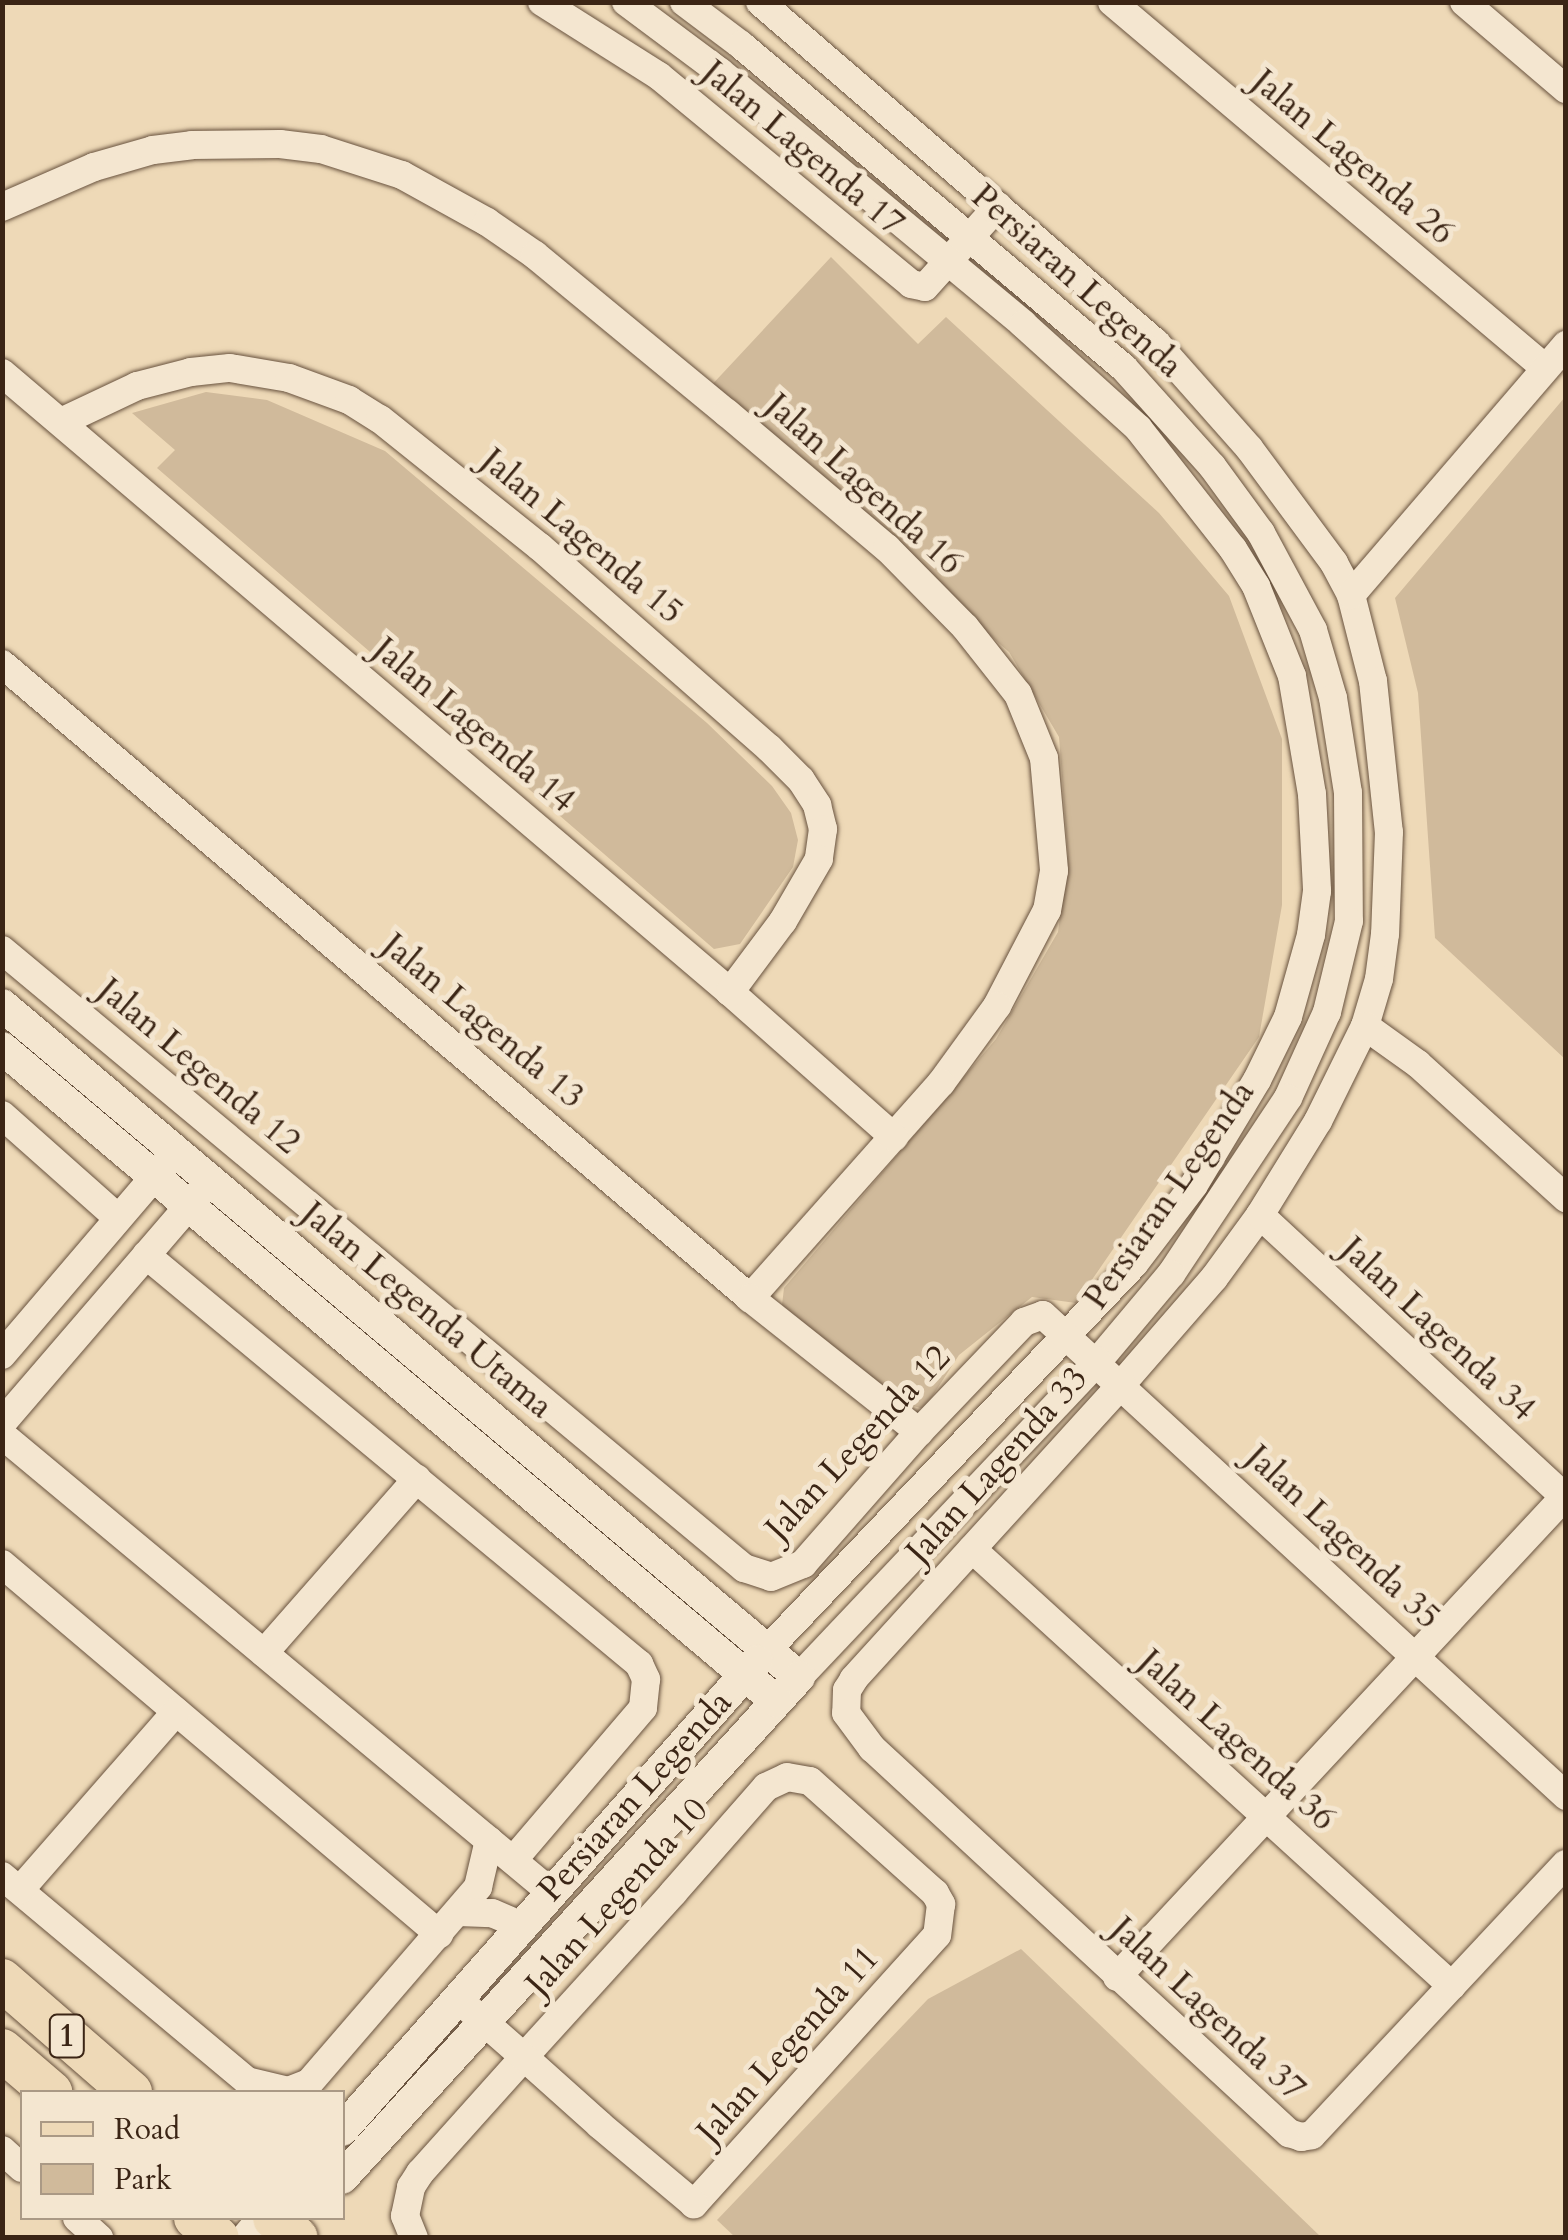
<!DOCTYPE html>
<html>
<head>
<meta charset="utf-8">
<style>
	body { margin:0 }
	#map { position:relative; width:1568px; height:2240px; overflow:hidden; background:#eed9b7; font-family:Cardo,serif }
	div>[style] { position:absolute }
	.green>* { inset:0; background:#d0ba9b }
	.roads { filter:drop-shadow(0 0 2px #68523e) drop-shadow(0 0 2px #68523e) }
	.minor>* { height:28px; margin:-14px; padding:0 14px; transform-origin:14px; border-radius:14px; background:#f4e6d0 }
	.tertiary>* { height:32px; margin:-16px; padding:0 16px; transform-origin:16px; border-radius:16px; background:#f4e6d0 }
	.primary>* { height:42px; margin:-21px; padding:0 21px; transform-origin:21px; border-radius:21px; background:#eed9b7 }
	span { translate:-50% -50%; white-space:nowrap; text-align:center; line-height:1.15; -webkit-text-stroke:10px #f4e6d0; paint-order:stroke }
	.shield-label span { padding:2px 8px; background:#f4e6d0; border:2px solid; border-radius:8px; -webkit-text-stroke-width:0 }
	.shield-label { font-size:32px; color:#3b2515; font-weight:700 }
	.street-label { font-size:35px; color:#3b2515 }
	.frame { position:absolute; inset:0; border:5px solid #3b2515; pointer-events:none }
	.legend { position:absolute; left:20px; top:2090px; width:325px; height:130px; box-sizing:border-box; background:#f4e6d0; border:2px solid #aa9985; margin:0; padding:12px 18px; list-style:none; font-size:30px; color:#3b2515 }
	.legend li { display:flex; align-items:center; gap:20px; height:50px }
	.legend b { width:50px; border:2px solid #aa9985 }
</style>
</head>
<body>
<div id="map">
	<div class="green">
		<i style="clip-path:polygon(831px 257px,918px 344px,946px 317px,1159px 513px,1229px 596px,1282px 739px,1282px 905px,1259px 1037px,1076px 1303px,1032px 1297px,959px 1355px,924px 1409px,899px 1402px,782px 1305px,784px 1288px,996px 1039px,1058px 932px,1068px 855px,1059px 737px,1009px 652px,708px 389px)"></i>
		<i style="clip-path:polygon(206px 392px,267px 400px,385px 451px,707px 723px,772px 786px,791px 813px,798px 840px,793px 867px,740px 944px,714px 949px,157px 468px,175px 450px,132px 413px)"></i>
		<i style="clip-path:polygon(1565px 397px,1565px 1059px,1435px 938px,1418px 693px,1395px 598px)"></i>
		<i style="clip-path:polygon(1021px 1949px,1321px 2237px,736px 2238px,717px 2220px,928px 1999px)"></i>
	</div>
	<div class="roads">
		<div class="minor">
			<i style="left:542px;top:2px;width:138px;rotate:32.3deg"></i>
			<i style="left:659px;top:76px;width:327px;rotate:39.5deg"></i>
			<i style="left:911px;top:284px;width:14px;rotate:12deg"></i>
			<i style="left:925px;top:287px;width:109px;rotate:-48deg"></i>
			<i style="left:626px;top:2px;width:117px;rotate:36.7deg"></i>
			<i style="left:720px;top:72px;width:394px;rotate:39.7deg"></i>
			<i style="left:1023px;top:324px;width:155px;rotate:42.1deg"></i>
			<i style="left:1138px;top:428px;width:154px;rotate:51.9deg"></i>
			<i style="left:1233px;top:549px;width:44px;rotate:58.1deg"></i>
			<i style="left:1256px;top:586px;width:97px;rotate:68.2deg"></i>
			<i style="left:1292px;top:676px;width:120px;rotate:80.4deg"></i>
			<i style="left:1312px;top:794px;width:97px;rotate:87deg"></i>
			<i style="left:1317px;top:891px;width:44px;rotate:97.8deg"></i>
			<i style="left:1311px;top:935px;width:85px;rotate:105.7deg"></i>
			<i style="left:1288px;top:1017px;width:70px;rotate:116.2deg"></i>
			<i style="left:1257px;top:1080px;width:122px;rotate:121deg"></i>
			<i style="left:1194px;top:1185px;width:99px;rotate:127.2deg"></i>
			<i style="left:1134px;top:1264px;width:533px;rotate:133.55deg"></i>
			<i style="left:684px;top:2px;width:71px;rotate:37deg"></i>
			<i style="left:741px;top:45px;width:501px;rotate:40.14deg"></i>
			<i style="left:1124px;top:368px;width:132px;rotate:48.1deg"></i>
			<i style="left:1212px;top:466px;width:83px;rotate:53.8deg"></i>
			<i style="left:1261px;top:533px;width:110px;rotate:61.8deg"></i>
			<i style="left:1313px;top:630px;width:71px;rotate:73.6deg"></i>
			<i style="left:1333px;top:698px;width:96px;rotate:81deg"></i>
			<i style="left:1348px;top:793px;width:128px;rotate:89.6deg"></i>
			<i style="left:1349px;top:921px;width:94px;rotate:103.6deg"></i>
			<i style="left:1327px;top:1012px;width:94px;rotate:114.4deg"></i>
			<i style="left:1288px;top:1098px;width:211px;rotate:123.6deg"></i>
			<i style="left:1171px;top:1274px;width:114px;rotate:130deg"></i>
			<i style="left:1098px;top:1361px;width:435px;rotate:133.4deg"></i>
			<i style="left:760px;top:2px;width:523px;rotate:40.73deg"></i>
			<i style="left:1156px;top:343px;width:140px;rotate:48.5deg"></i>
			<i style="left:1249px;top:448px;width:143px;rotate:53.5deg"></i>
			<i style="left:1334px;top:563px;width:36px;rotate:62deg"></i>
			<i style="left:1351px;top:595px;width:89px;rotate:75.7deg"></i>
			<i style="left:1373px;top:681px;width:152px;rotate:84deg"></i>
			<i style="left:1389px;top:832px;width:102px;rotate:92.2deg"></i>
			<i style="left:1385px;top:934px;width:45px;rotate:97.6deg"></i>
			<i style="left:1379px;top:979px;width:49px;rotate:106.6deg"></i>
			<i style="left:1365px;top:1026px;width:106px;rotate:116.3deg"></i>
			<i style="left:1318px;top:1121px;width:110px;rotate:121.7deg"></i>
			<i style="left:1260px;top:1215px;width:78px;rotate:126.1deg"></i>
			<i style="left:1214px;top:1278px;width:140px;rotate:131deg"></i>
			<i style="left:1122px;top:1384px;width:399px;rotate:132.3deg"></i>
			<i style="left:854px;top:1679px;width:13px;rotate:122deg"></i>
			<i style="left:847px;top:1690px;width:23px;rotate:92deg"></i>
			<i style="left:846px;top:1713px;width:44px;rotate:53.4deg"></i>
			<i style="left:872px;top:1748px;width:568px;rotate:42.72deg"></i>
			<i style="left:1289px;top:2133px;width:13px;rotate:18deg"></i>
			<i style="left:1301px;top:2137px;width:11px;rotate:-10deg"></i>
			<i style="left:1312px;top:2135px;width:371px;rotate:-46.9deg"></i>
			<i style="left:1112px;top:2px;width:567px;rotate:40.21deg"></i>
			<i style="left:1464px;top:2px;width:134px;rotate:40.5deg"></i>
			<i style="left:2px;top:207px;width:100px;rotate:-23.5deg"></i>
			<i style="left:94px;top:167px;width:61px;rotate:-16.1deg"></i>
			<i style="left:153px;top:150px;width:39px;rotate:-7deg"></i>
			<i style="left:192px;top:145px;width:88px;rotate:-0.7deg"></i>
			<i style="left:280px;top:144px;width:41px;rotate:7deg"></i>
			<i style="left:321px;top:149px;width:85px;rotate:17.8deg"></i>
			<i style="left:402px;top:175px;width:97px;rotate:28.9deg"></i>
			<i style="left:487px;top:222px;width:58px;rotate:34.5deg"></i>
			<i style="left:535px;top:255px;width:249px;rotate:39.5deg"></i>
			<i style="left:727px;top:413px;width:209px;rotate:40.2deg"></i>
			<i style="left:887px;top:548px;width:111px;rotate:45.4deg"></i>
			<i style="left:965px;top:627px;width:85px;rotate:51.7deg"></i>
			<i style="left:1018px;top:694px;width:69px;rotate:67.9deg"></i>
			<i style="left:1044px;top:758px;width:113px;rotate:84.9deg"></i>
			<i style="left:1054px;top:871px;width:40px;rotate:100deg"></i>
			<i style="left:1047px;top:910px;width:108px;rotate:117.5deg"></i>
			<i style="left:997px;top:1006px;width:95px;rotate:126deg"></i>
			<i style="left:941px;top:1083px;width:288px;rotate:131.6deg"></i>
			<i style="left:2px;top:373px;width:956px;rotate:40.37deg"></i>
			<i style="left:730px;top:992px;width:219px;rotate:41.5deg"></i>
			<i style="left:61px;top:422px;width:84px;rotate:-25.3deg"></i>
			<i style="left:137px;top:386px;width:56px;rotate:-14.5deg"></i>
			<i style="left:191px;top:372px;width:39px;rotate:-6deg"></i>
			<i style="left:230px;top:368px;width:60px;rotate:9.6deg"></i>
			<i style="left:289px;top:378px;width:64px;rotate:20.1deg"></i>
			<i style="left:349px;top:400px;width:36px;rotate:32deg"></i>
			<i style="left:380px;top:419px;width:205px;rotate:38.7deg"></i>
			<i style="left:540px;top:547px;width:305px;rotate:41.3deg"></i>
			<i style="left:769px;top:748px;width:45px;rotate:45deg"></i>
			<i style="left:801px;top:780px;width:30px;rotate:57deg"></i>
			<i style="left:817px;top:805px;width:25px;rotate:76deg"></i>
			<i style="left:823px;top:829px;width:30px;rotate:98deg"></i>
			<i style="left:819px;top:859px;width:72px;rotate:120.1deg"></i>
			<i style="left:783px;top:921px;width:89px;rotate:126.7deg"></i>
			<i style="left:1351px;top:595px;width:330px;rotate:-49.3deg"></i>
			<i style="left:2px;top:664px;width:981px;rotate:40.28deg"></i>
			<i style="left:750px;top:1298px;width:216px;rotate:38.4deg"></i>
			<i style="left:2px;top:950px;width:966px;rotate:39.79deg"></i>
			<i style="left:744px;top:1568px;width:28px;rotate:18deg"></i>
			<i style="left:771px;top:1577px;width:35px;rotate:-22deg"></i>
			<i style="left:803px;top:1564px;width:176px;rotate:-48.7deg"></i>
			<i style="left:919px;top:1432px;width:152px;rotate:-46.3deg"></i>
			<i style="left:1024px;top:1322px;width:20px;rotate:-20deg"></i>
			<i style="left:1043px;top:1315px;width:711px;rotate:42.6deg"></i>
			<i style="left:1365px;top:1026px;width:65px;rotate:35.6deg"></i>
			<i style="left:1418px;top:1064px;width:200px;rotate:42.2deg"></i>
			<i style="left:2px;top:1115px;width:155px;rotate:41.6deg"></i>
			<i style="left:1260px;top:1215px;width:417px;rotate:42.8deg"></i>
			<i style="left:146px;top:1255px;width:641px;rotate:39.68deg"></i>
			<i style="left:639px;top:1664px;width:17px;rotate:65deg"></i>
			<i style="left:646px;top:1679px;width:29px;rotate:96deg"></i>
			<i style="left:643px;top:1708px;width:200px;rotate:130.5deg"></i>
			<i style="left:2px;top:1355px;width:254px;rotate:-49.5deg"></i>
			<i style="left:2px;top:1423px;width:308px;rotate:-49.3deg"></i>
			<i style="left:2px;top:1435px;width:716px;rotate:39.79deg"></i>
			<i style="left:972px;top:1549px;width:649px;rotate:42.32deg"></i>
			<i style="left:2px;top:1564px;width:573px;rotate:40.25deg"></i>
			<i style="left:264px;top:1653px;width:232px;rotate:-48.7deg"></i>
			<i style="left:2px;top:1876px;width:319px;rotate:39.9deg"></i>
			<i style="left:247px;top:2081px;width:42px;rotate:13.7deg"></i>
			<i style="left:288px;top:2091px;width:22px;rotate:-21deg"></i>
			<i style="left:309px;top:2083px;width:259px;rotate:-49.2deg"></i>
			<i style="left:478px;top:1887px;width:48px;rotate:-76.8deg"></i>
			<i style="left:20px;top:1890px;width:237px;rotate:-48.8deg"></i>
			<i style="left:458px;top:1912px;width:34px;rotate:2deg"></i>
			<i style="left:492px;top:1913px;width:34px;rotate:23deg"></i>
			<i style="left:1117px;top:1977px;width:659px;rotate:-47.03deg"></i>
			<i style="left:2px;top:2150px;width:27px;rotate:42deg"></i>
			<i style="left:77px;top:2218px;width:30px;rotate:42deg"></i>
			<i style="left:414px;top:2238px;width:24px;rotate:-112deg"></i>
			<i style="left:405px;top:2216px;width:30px;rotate:-78deg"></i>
			<i style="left:411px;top:2187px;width:17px;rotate:-57deg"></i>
			<i style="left:420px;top:2173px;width:156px;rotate:-48.1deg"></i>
			<i style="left:524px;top:2057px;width:222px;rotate:-47.7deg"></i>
			<i style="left:673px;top:1893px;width:141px;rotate:-48.7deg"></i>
			<i style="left:766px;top:1787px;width:23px;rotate:-25deg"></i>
			<i style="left:787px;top:1777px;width:23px;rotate:10deg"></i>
			<i style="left:810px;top:1781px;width:168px;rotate:41.9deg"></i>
			<i style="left:935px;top:1893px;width:13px;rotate:61deg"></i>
			<i style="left:941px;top:1904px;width:31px;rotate:97deg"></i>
			<i style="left:937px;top:1935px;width:363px;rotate:132.1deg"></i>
			<i style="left:694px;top:2204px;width:123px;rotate:-140deg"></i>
			<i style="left:600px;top:2125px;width:102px;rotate:-138.2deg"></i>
			<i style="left:524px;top:2057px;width:55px;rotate:-138.7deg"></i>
			<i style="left:483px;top:2021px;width:18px;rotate:-139deg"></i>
		</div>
		<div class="tertiary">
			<i style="left:2px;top:1005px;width:1042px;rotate:40.14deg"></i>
			<i style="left:799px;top:1677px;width:678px;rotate:132.37deg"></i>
			<i style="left:2px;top:1048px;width:1013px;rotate:40.15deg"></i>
			<i style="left:342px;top:2130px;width:626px;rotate:-48.5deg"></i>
			<i style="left:247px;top:2238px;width:26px;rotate:-50deg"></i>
		</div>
		<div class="primary">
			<i style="left:2px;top:1980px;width:171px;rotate:41deg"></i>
			<i style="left:2px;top:2050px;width:65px;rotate:40.6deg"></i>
			<i style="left:195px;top:2218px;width:30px;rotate:41deg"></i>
			<i style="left:274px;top:2218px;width:30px;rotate:41deg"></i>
		</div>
	</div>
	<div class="shield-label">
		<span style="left:67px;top:2036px">1</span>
	</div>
	<div class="street-label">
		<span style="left:803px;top:148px;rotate:40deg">Jalan Lagenda 17</span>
		<span style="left:1353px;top:157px;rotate:40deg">Jalan Lagenda 26</span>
		<span style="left:1077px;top:281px;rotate:42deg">Persiaran Legenda</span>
		<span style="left:864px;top:484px;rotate:42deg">Jalan Lagenda 16</span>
		<span style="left:582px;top:536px;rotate:40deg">Jalan Lagenda 15</span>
		<span style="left:474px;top:725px;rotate:40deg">Jalan Lagenda 14</span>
		<span style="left:483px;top:1021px;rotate:40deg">Jalan Lagenda 13</span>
		<span style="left:199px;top:1066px;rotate:40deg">Jalan Legenda 12</span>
		<span style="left:1169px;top:1195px;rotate:-55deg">Persiaran Legenda</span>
		<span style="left:427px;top:1310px;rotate:40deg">Jalan Legenda Utama</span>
		<span style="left:1438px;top:1329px;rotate:43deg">Jalan Lagenda 34</span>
		<span style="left:858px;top:1443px;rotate:-47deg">Jalan Legenda 12</span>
		<span style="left:997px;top:1465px;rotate:-48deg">Jalan Lagenda 33</span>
		<span style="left:1343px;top:1537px;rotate:43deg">Jalan Lagenda 35</span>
		<span style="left:1237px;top:1740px;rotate:42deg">Jalan Lagenda 36</span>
		<span style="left:635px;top:1796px;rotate:-48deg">Persiaran Legenda</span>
		<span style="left:617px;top:1897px;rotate:-48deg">Jalan Legenda 10</span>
		<span style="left:1208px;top:2009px;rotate:43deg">Jalan Lagenda 37</span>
		<span style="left:788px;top:2045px;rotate:-48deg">Jalan Legenda 11</span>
	</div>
	<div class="frame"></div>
	<ul class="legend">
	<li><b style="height:12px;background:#eed9b7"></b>Road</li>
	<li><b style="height:28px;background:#d0ba9b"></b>Park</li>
	</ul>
</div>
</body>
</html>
